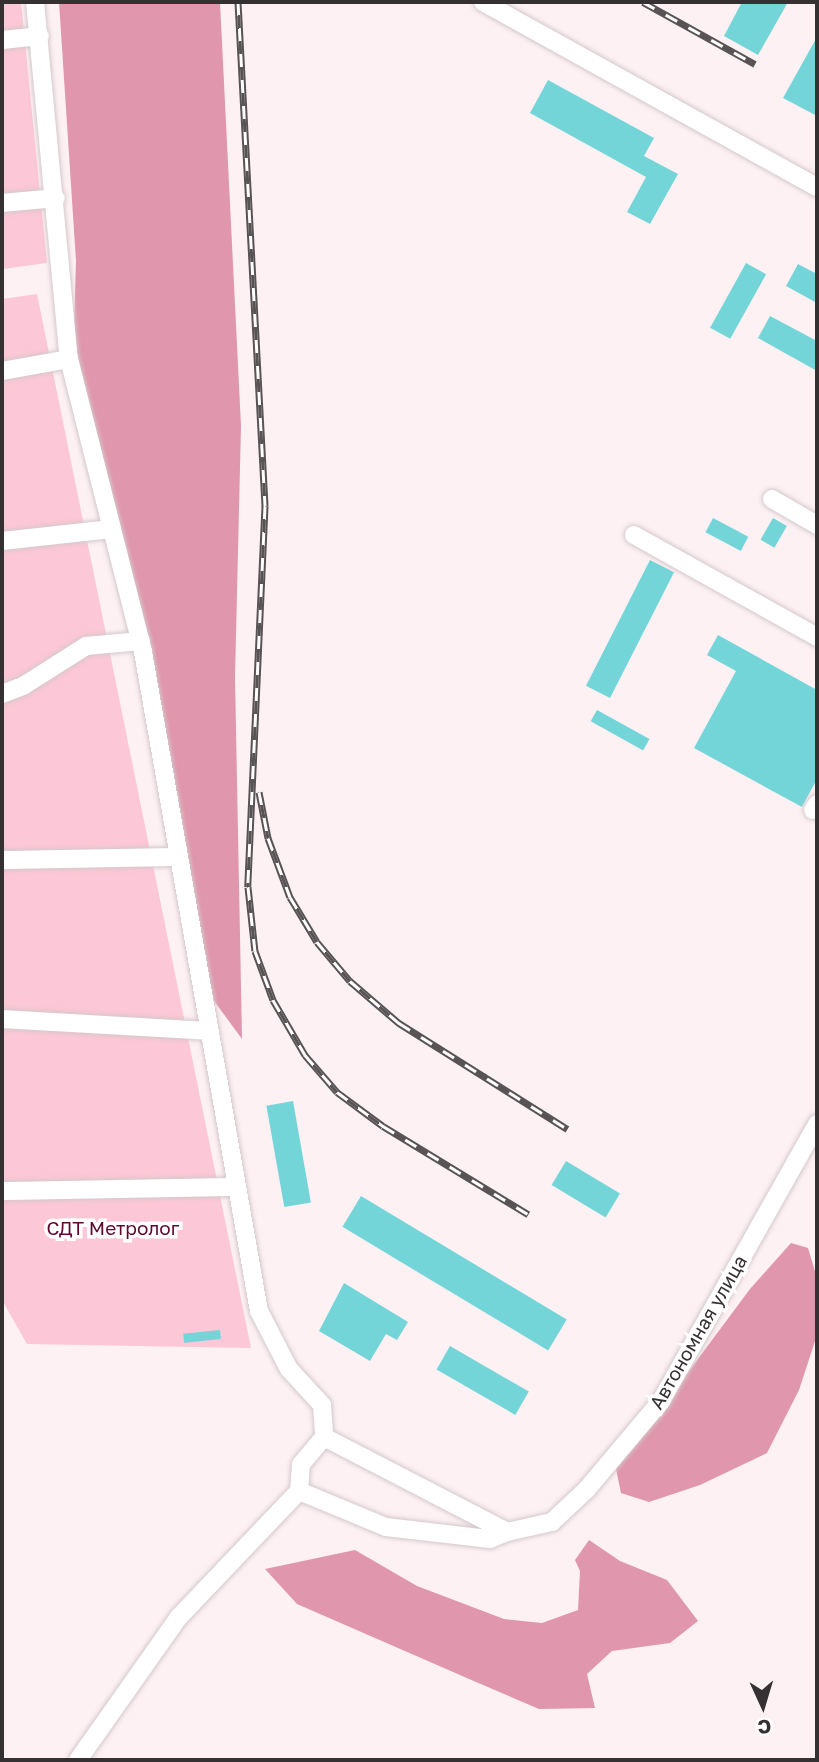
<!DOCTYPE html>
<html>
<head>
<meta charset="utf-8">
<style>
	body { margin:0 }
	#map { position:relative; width:819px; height:1762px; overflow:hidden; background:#fdf1f4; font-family:"Golos Text",sans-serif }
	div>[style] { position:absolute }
	.green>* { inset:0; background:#fcc7d6 }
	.forest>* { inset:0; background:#e096ac }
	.building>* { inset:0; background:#73d5d8; transform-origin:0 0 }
	.roads { filter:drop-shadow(0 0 2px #d4c8cb) drop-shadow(0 0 2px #d4c8cb) }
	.minor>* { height:18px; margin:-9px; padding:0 9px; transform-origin:9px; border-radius:9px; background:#fff }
	.rail>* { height:7px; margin-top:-3.5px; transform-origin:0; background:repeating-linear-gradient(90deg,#fff 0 13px,#585354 0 26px); box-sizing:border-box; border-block:2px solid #585354 }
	span { translate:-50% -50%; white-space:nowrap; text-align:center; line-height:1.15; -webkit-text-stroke:7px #fff; paint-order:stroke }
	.park-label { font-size:19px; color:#600730 }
	.street-label { font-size:19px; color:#353132 }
	.frame { position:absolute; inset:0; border:4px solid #353132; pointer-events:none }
	.north { position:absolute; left:728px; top:1671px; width:70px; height:70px; -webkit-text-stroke:5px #fff; paint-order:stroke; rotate:176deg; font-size:19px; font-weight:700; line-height:28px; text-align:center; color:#353132 }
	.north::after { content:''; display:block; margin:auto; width:24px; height:32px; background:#353132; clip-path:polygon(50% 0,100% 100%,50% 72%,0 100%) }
</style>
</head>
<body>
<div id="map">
	<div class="green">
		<i style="clip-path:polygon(2px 2px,21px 2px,47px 263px,2px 269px)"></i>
		<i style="clip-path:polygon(37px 294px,251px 1348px,27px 1344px,2px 1300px,2px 299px)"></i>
	</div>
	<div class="forest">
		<i style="clip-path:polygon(59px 2px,220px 2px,241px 426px,235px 677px,242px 1039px,209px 994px,73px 362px,76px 261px)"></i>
		<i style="clip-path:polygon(791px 1243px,808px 1248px,817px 1278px,817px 1335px,799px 1390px,767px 1453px,700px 1485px,649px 1502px,621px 1493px,616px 1469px,750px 1289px)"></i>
		<i style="clip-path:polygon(589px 1540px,620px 1561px,667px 1580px,698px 1621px,670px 1643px,612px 1651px,587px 1674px,595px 1708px,539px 1709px,476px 1682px,297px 1604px,265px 1569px,355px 1550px,417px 1586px,504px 1619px,542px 1623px,578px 1610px,580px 1571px,575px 1560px)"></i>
	</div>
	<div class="building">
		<i style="clip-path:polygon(742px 2px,788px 2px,758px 55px,724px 36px)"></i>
		<i style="clip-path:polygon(817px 37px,817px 116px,783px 98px)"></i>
		<i style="clip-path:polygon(548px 80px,654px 138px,644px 156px,678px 174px,650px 224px,627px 212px,646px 177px,530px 113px)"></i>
		<i style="left:746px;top:263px;width:23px;height:74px;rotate:29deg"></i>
		<i style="clip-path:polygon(798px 264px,817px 274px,817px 303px,786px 286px)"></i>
		<i style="clip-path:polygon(770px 316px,817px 341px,817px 371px,758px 338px)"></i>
		<i style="left:713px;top:518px;width:40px;height:16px;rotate:28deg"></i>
		<i style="left:773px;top:518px;width:16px;height:25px;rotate:30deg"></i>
		<i style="left:650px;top:560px;width:27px;height:141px;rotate:27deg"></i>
		<i style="clip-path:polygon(718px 635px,817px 690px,817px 779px,802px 807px,694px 748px,736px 671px,707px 655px)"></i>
		<i style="left:597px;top:710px;width:60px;height:13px;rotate:29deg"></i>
		<i style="left:293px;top:1101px;width:103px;height:27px;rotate:80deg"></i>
		<i style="left:566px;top:1161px;width:63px;height:28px;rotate:31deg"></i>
		<i style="left:361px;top:1196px;width:240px;height:36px;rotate:31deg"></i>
		<i style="clip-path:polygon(344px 1283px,408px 1322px,397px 1340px,386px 1334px,370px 1361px,319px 1331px)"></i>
		<i style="left:220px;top:1330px;width:9px;height:37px;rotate:84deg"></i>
		<i style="left:450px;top:1346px;width:91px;height:27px;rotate:30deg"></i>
	</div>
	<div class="roads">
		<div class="minor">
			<i style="left:35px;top:2px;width:359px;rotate:84.6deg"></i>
			<i style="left:69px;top:359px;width:302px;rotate:75.8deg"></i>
			<i style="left:143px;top:652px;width:669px;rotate:80.02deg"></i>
			<i style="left:259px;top:1311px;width:65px;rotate:62.7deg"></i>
			<i style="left:289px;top:1369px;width:49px;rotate:47.5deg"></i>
			<i style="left:322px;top:1405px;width:32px;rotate:86deg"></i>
			<i style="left:324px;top:1437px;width:35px;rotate:130deg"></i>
			<i style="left:301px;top:1464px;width:27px;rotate:94deg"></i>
			<i style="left:483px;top:2px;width:382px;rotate:29deg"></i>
			<i style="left:2px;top:40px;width:38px;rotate:-6deg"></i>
			<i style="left:2px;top:203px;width:54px;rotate:-5.3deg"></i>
			<i style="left:2px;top:371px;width:68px;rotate:-10.2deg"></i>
			<i style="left:772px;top:499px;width:52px;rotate:30deg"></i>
			<i style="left:634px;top:535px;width:210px;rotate:29.1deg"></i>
			<i style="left:2px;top:541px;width:110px;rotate:-6.3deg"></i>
			<i style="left:2px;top:694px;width:22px;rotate:-21deg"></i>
			<i style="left:23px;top:686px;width:75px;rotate:-32.4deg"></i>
			<i style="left:86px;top:646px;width:55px;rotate:-5.2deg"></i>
			<i style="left:813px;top:810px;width:7px;rotate:-56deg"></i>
			<i style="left:2px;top:860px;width:176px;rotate:-1deg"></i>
			<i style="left:2px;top:1019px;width:206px;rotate:3.3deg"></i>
			<i style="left:2px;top:1191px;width:234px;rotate:-1deg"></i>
			<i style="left:324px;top:1437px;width:206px;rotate:27.4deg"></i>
			<i style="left:507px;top:1532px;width:46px;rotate:-12.5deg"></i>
			<i style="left:552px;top:1522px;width:48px;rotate:-43.3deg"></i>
			<i style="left:587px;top:1489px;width:115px;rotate:-49.9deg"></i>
			<i style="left:661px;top:1401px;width:318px;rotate:-60.6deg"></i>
			<i style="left:78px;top:1760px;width:175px;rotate:-54.8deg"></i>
			<i style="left:179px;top:1617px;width:174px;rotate:-46.4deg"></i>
			<i style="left:299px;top:1491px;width:94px;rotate:22.5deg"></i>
			<i style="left:386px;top:1527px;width:105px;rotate:6.6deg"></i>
			<i style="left:490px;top:1539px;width:18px;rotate:-22deg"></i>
		</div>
	</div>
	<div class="rail">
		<i style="left:238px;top:2px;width:505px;rotate:86.93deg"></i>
		<i style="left:265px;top:506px;width:381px;rotate:92.6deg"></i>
		<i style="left:248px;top:887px;width:64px;rotate:83.8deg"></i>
		<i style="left:255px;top:951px;width:52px;rotate:69.8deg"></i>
		<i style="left:273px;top:1000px;width:64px;rotate:59.8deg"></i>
		<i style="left:305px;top:1055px;width:49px;rotate:49.1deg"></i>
		<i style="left:337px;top:1092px;width:57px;rotate:36.5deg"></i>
		<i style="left:383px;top:1126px;width:170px;rotate:31.3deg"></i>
		<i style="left:643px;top:2px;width:128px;rotate:29deg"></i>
		<i style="left:259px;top:792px;width:47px;rotate:78.9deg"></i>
		<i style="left:268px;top:838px;width:63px;rotate:69.6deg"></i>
		<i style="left:290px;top:897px;width:52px;rotate:59deg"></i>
		<i style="left:317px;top:942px;width:51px;rotate:49.8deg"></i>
		<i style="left:350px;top:981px;width:65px;rotate:40.6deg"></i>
		<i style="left:399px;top:1023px;width:199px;rotate:32.2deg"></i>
	</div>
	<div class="park-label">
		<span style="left:113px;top:1228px">СДТ Метролог</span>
	</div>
	<div class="street-label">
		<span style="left:698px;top:1332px;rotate:-60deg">Автономная улица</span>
	</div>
	<div class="frame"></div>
	<div class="north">С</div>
</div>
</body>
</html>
